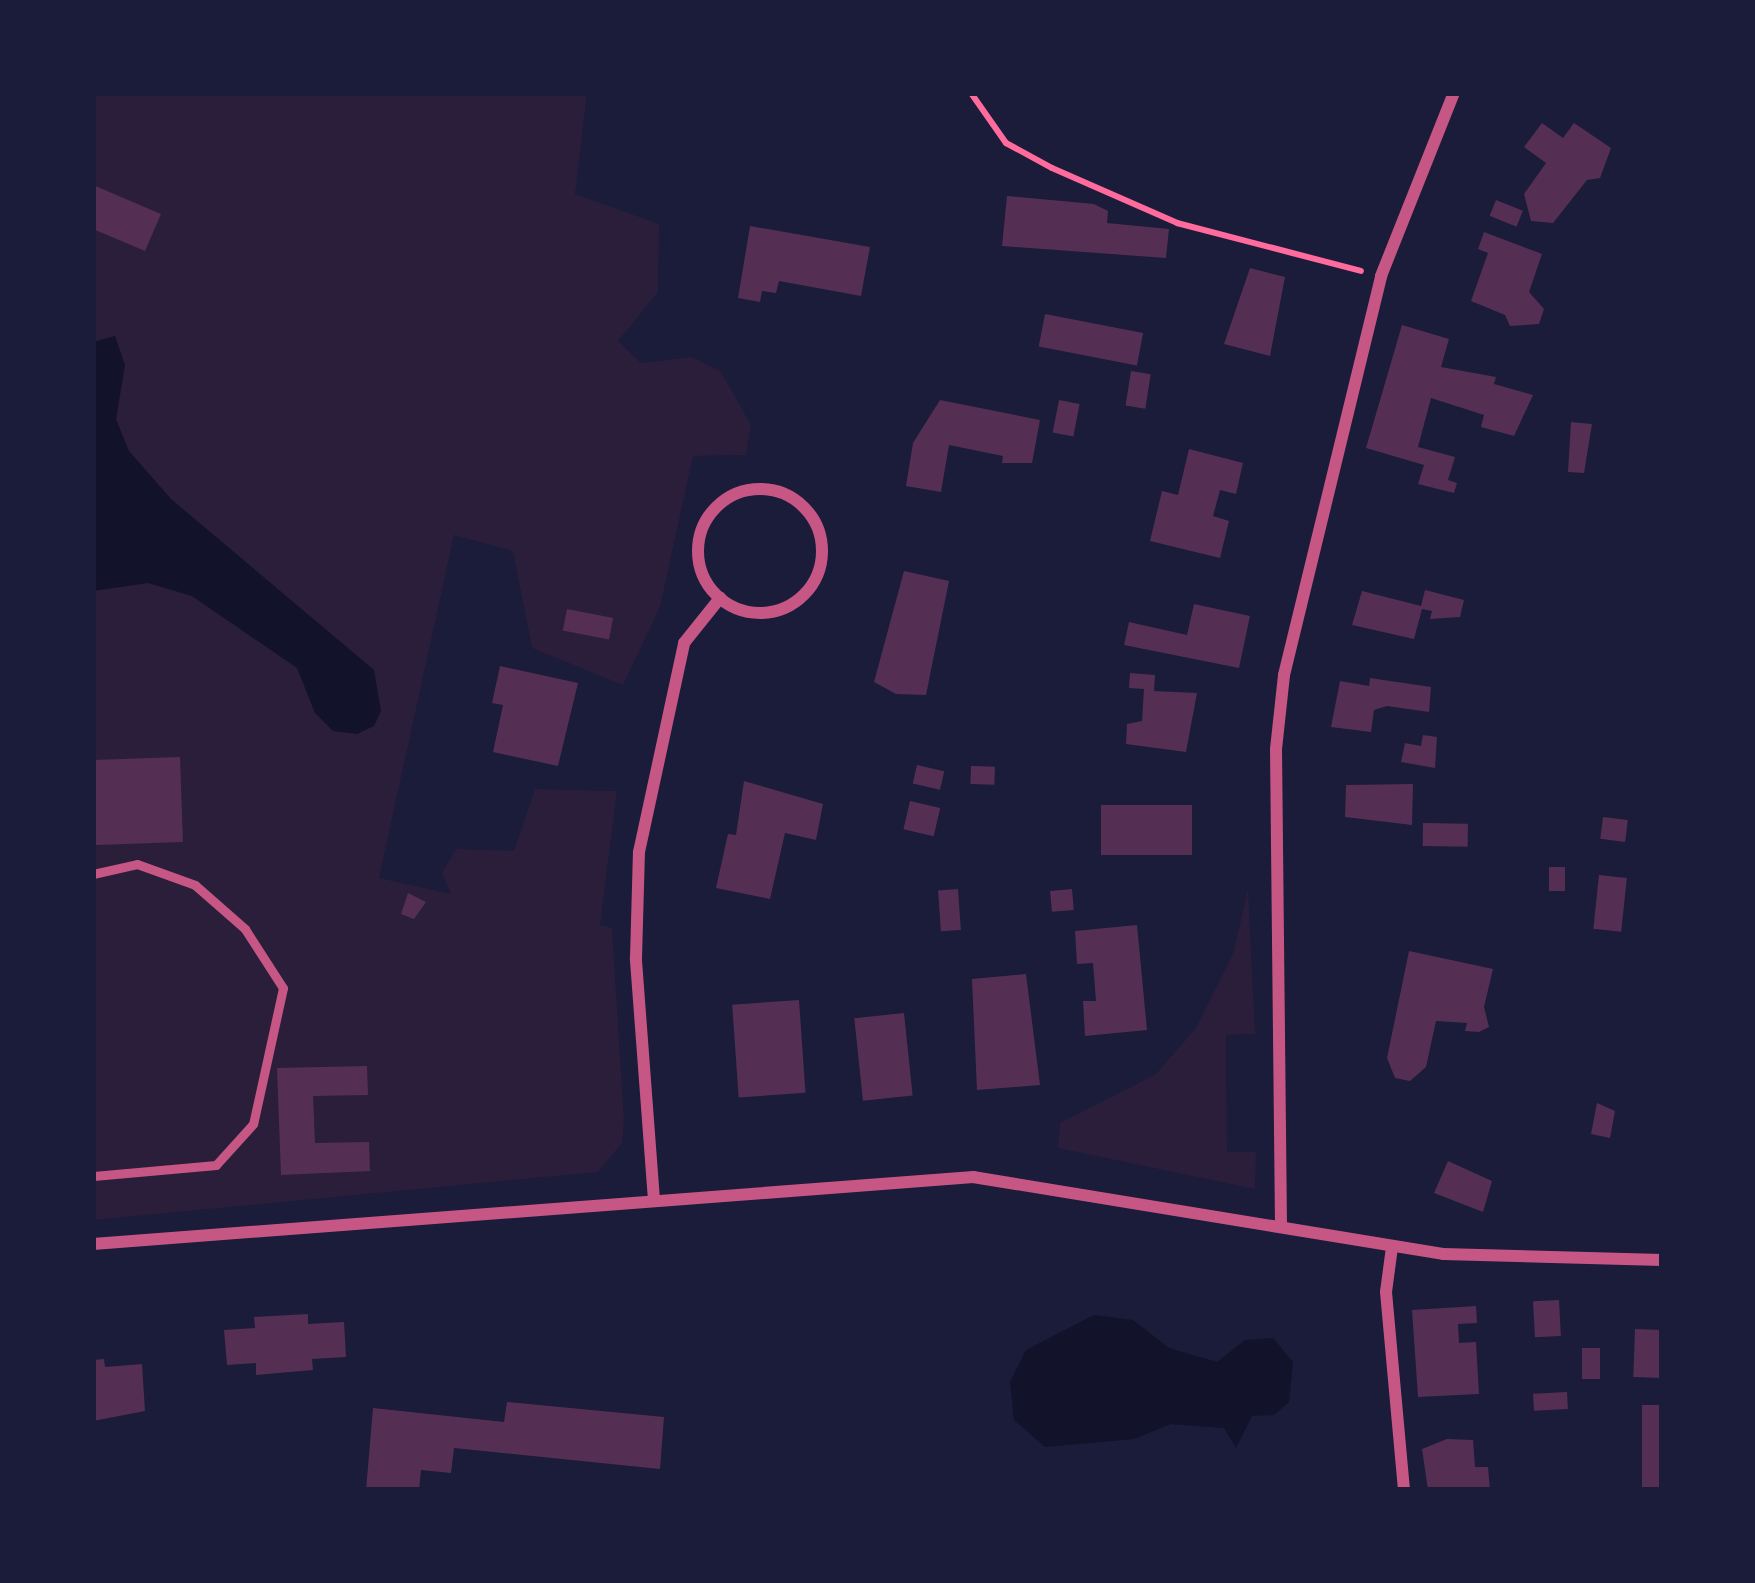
<!DOCTYPE html>
<html>
<head>
<meta charset="utf-8">
<style>
	body { margin:0 }
	#map { position:relative; width:1755px; height:1583px; overflow:hidden; background:#1b1b3a; font-family:"IBM Plex Sans",sans-serif }
	div>[style] { position:absolute }
	.green>* { inset:0; background:#2a1e3b }
	.water>* { inset:0; background:#12122b }
	.building>* { inset:0; background:#542f53; transform-origin:0 0 }
	.path>* { height:6px; margin:-3px; padding:0 3px; transform-origin:3px; border-radius:3px; background:#ff6b9d }
	.service>* { height:9px; margin:-4.5px; padding:0 4.5px; transform-origin:4.5px; border-radius:4.5px; background:#c65784 }
	.minor>* { height:12px; margin:-6px; padding:0 6px; transform-origin:6px; border-radius:6px; background:#c65784 }
	.minor>.ring { margin:-6px; padding:0; box-sizing:content-box; background:none; border:12px solid #c65784; border-radius:50% }
	span { translate:-50% -50%; white-space:nowrap; text-align:center; line-height:1.15; -webkit-text-stroke:12px #1b1b3a; paint-order:stroke }
	.frame { position:absolute; inset:0; border:96px solid #1b1b3a; pointer-events:none }
</style>
</head>
<body>
<div id="map">
	<div class="green">
		<i style="clip-path:polygon(93px 93px,587px 93px,575px 194px,659px 224px,658px 292px,618px 341px,641px 363px,692px 357px,721px 372px,751px 425px,746px 455px,693px 456px,660px 607px,623px 685px,532px 648px,513px 551px,454px 535px,379px 878px,451px 894px,442px 873px,456px 849px,514px 851px,535px 789px,617px 791px,600px 925px,612px 928px,624px 1119px,622px 1143px,598px 1172px,93px 1220px)"></i>
		<i style="clip-path:polygon(1248px 889px,1255px 1034px,1226px 1035px,1227px 1152px,1256px 1152px,1255px 1189px,1058px 1148px,1060px 1123px,1156px 1074px,1196px 1028px,1233px 954px)"></i>
	</div>
	<div class="water">
		<i style="clip-path:polygon(115px 336px,125px 365px,116px 419px,129px 451px,171px 499px,374px 670px,381px 711px,374px 726px,357px 734px,333px 731px,315px 713px,297px 668px,192px 596px,148px 583px,93px 591px,93px 342px)"></i>
		<i style="clip-path:polygon(1094px 1315px,1133px 1320px,1169px 1348px,1217px 1362px,1245px 1340px,1273px 1338px,1293px 1362px,1289px 1402px,1274px 1415px,1252px 1416px,1236px 1448px,1224px 1428px,1171px 1424px,1134px 1439px,1045px 1447px,1014px 1420px,1010px 1382px,1026px 1350px)"></i>
	</div>
	<div class="building">
		<i style="clip-path:polygon(1542px 123px,1563px 138px,1574px 123px,1611px 148px,1600px 178px,1587px 180px,1553px 223px,1531px 221px,1524px 194px,1546px 163px,1524px 147px)"></i>
		<i style="clip-path:polygon(93px 185px,161px 214px,145px 251px,93px 229px)"></i>
		<i style="clip-path:polygon(1007px 196px,1094px 204px,1108px 211px,1107px 223px,1169px 229px,1166px 258px,1002px 246px)"></i>
		<i style="left:1496px;top:200px;width:29px;height:17px;rotate:22deg"></i>
		<i style="clip-path:polygon(750px 226px,870px 247px,861px 296px,779px 281px,776px 293px,762px 291px,760px 302px,738px 298px)"></i>
		<i style="clip-path:polygon(1484px 232px,1542px 254px,1529px 292px,1544px 309px,1539px 324px,1510px 326px,1505px 315px,1471px 301px,1488px 253px,1478px 249px)"></i>
		<i style="clip-path:polygon(1250px 268px,1285px 277px,1270px 356px,1224px 344px)"></i>
		<i style="left:1045px;top:314px;width:100px;height:33px;rotate:11deg"></i>
		<i style="clip-path:polygon(1402px 325px,1449px 339px,1441px 367px,1496px 377px,1494px 384px,1533px 395px,1514px 436px,1481px 427px,1484px 415px,1431px 398px,1418px 447px,1455px 457px,1448px 480px,1457px 483px,1454px 493px,1418px 484px,1424px 465px,1366px 448px)"></i>
		<i style="left:1131px;top:371px;width:20px;height:35px;rotate:9deg"></i>
		<i style="clip-path:polygon(940px 400px,1040px 420px,1032px 463px,1002px 463px,1003px 456px,949px 445px,941px 492px,906px 486px,913px 443px)"></i>
		<i style="left:1059px;top:400px;width:21px;height:33px;rotate:11deg"></i>
		<i style="clip-path:polygon(1571px 422px,1592px 424px,1584px 473px,1568px 472px)"></i>
		<i style="clip-path:polygon(1189px 449px,1243px 463px,1236px 494px,1220px 490px,1213px 516px,1229px 521px,1220px 558px,1150px 541px,1162px 491px,1178px 495px)"></i>
		<i style="clip-path:polygon(904px 571px,949px 581px,926px 695px,896px 694px,874px 682px)"></i>
		<i style="clip-path:polygon(1425px 590px,1464px 600px,1460px 617px,1430px 619px,1432px 611px,1422px 609px,1414px 639px,1352px 625px,1362px 591px,1421px 606px)"></i>
		<i style="clip-path:polygon(1194px 604px,1250px 616px,1239px 668px,1124px 645px,1129px 622px,1187px 635px)"></i>
		<i style="left:567px;top:609px;width:47px;height:22px;rotate:11deg"></i>
		<i style="clip-path:polygon(500px 666px,578px 683px,558px 766px,493px 752px,503px 705px,492px 703px)"></i>
		<i style="clip-path:polygon(1130px 673px,1155px 675px,1154px 691px,1197px 693px,1186px 752px,1126px 744px,1127px 724px,1142px 721px,1144px 689px,1129px 688px)"></i>
		<i style="clip-path:polygon(1370px 678px,1431px 687px,1429px 712px,1387px 706px,1374px 710px,1371px 732px,1331px 727px,1340px 681px,1369px 686px)"></i>
		<i style="clip-path:polygon(1423px 735px,1437px 737px,1435px 768px,1401px 762px,1405px 743px,1421px 746px)"></i>
		<i style="left:180px;top:757px;width:85px;height:87px;rotate:88deg"></i>
		<i style="left:917px;top:765px;width:28px;height:19px;rotate:13deg"></i>
		<i style="left:971px;top:766px;width:24px;height:18px;rotate:2deg"></i>
		<i style="clip-path:polygon(744px 781px,823px 804px,816px 840px,785px 833px,770px 899px,716px 888px,728px 834px,736px 835px)"></i>
		<i style="clip-path:polygon(1413px 784px,1412px 825px,1345px 817px,1346px 785px)"></i>
		<i style="left:910px;top:801px;width:31px;height:29px;rotate:13deg"></i>
		<i style="left:1192px;top:805px;width:50px;height:91px;rotate:90deg"></i>
		<i style="left:1603px;top:817px;width:25px;height:22px;rotate:7deg"></i>
		<i style="left:1423px;top:823px;width:45px;height:23px;rotate:1deg"></i>
		<i style="left:1549px;top:867px;width:16px;height:24px"></i>
		<i style="left:1599px;top:875px;width:28px;height:54px;rotate:6deg"></i>
		<i style="left:958px;top:889px;width:41px;height:20px;rotate:86deg"></i>
		<i style="left:1072px;top:889px;width:21px;height:22px;rotate:85deg"></i>
		<i style="clip-path:polygon(408px 893px,426px 902px,414px 919px,401px 914px)"></i>
		<i style="clip-path:polygon(1137px 925px,1147px 1030px,1085px 1036px,1083px 1001px,1096px 1001px,1093px 963px,1077px 964px,1075px 931px)"></i>
		<i style="clip-path:polygon(1409px 951px,1493px 969px,1484px 1007px,1489px 1027px,1479px 1032px,1465px 1031px,1467px 1023px,1436px 1021px,1426px 1067px,1410px 1081px,1395px 1078px,1387px 1058px)"></i>
		<i style="clip-path:polygon(1026px 974px,1040px 1085px,977px 1090px,972px 979px)"></i>
		<i style="left:799px;top:1000px;width:93px;height:67px;rotate:86deg"></i>
		<i style="left:904px;top:1013px;width:83px;height:50px;rotate:84deg"></i>
		<i style="clip-path:polygon(367px 1066px,368px 1095px,313px 1096px,315px 1143px,369px 1142px,370px 1171px,281px 1175px,277px 1068px)"></i>
		<i style="clip-path:polygon(1597px 1103px,1615px 1111px,1610px 1138px,1591px 1134px)"></i>
		<i style="clip-path:polygon(1448px 1161px,1492px 1181px,1483px 1212px,1434px 1193px)"></i>
		<i style="left:1559px;top:1300px;width:36px;height:26px;rotate:87deg"></i>
		<i style="clip-path:polygon(1476px 1306px,1477px 1323px,1458px 1324px,1459px 1343px,1476px 1342px,1479px 1394px,1418px 1397px,1412px 1310px)"></i>
		<i style="clip-path:polygon(308px 1314px,308px 1324px,344px 1322px,346px 1357px,312px 1359px,313px 1370px,256px 1375px,256px 1363px,227px 1365px,224px 1330px,255px 1328px,254px 1317px)"></i>
		<i style="left:1635px;top:1329px;width:27px;height:48px;rotate:2deg"></i>
		<i style="left:1582px;top:1348px;width:18px;height:31px"></i>
		<i style="clip-path:polygon(104px 1359px,105px 1367px,142px 1364px,145px 1411px,93px 1421px,93px 1360px)"></i>
		<i style="left:1567px;top:1392px;width:17px;height:34px;rotate:87deg"></i>
		<i style="clip-path:polygon(507px 1402px,664px 1417px,660px 1469px,454px 1448px,451px 1473px,421px 1470px,419px 1490px,366px 1490px,373px 1408px,504px 1422px)"></i>
		<i style="left:1642px;top:1405px;width:20px;height:85px"></i>
		<i style="clip-path:polygon(1447px 1439px,1473px 1440px,1475px 1467px,1488px 1467px,1490px 1490px,1428px 1490px,1422px 1449px)"></i>
	</div>
	<div class="path">
		<i style="left:971px;top:93px;width:61px;rotate:55deg"></i>
		<i style="left:1006px;top:143px;width:52px;rotate:28.5deg"></i>
		<i style="left:1052px;top:168px;width:137px;rotate:23.7deg"></i>
		<i style="left:1177px;top:223px;width:190px;rotate:14.6deg"></i>
	</div>
	<div class="service">
		<i style="left:93px;top:874px;width:45px;rotate:-12.8deg"></i>
		<i style="left:137px;top:864px;width:62px;rotate:19.9deg"></i>
		<i style="left:195px;top:885px;width:67px;rotate:41.3deg"></i>
		<i style="left:245px;top:929px;width:70px;rotate:57.2deg"></i>
		<i style="left:283px;top:988px;width:139px;rotate:102.4deg"></i>
		<i style="left:253px;top:1124px;width:55px;rotate:132.1deg"></i>
		<i style="left:216px;top:1165px;width:123px;rotate:174.9deg"></i>
	</div>
	<div class="minor">
		<i class="ring" style="left:698px;top:489px;width:112px;height:112px"></i>
		<i style="left:654px;top:1200px;width:243px;rotate:-94.3deg"></i>
		<i style="left:636px;top:958px;width:106px;rotate:-88.4deg"></i>
		<i style="left:639px;top:852px;width:214px;rotate:-77.8deg"></i>
		<i style="left:684px;top:643px;width:58px;rotate:-51.3deg"></i>
		<i style="left:1281px;top:1226px;width:477px;rotate:-90.6deg"></i>
		<i style="left:1276px;top:749px;width:74px;rotate:-83.8deg"></i>
		<i style="left:1284px;top:675px;width:411px;rotate:-76.3deg"></i>
		<i style="left:1381px;top:276px;width:197px;rotate:-68.3deg"></i>
		<i style="left:93px;top:1244px;width:883px;rotate:-4.35deg"></i>
		<i style="left:973px;top:1177px;width:476px;rotate:9.3deg"></i>
		<i style="left:1443px;top:1254px;width:219px;rotate:1.6deg"></i>
		<i style="left:1392px;top:1247px;width:45px;rotate:97.6deg"></i>
		<i style="left:1386px;top:1292px;width:199px;rotate:84.8deg"></i>
	</div>
	<div class="frame"></div>
</div>
</body>
</html>
